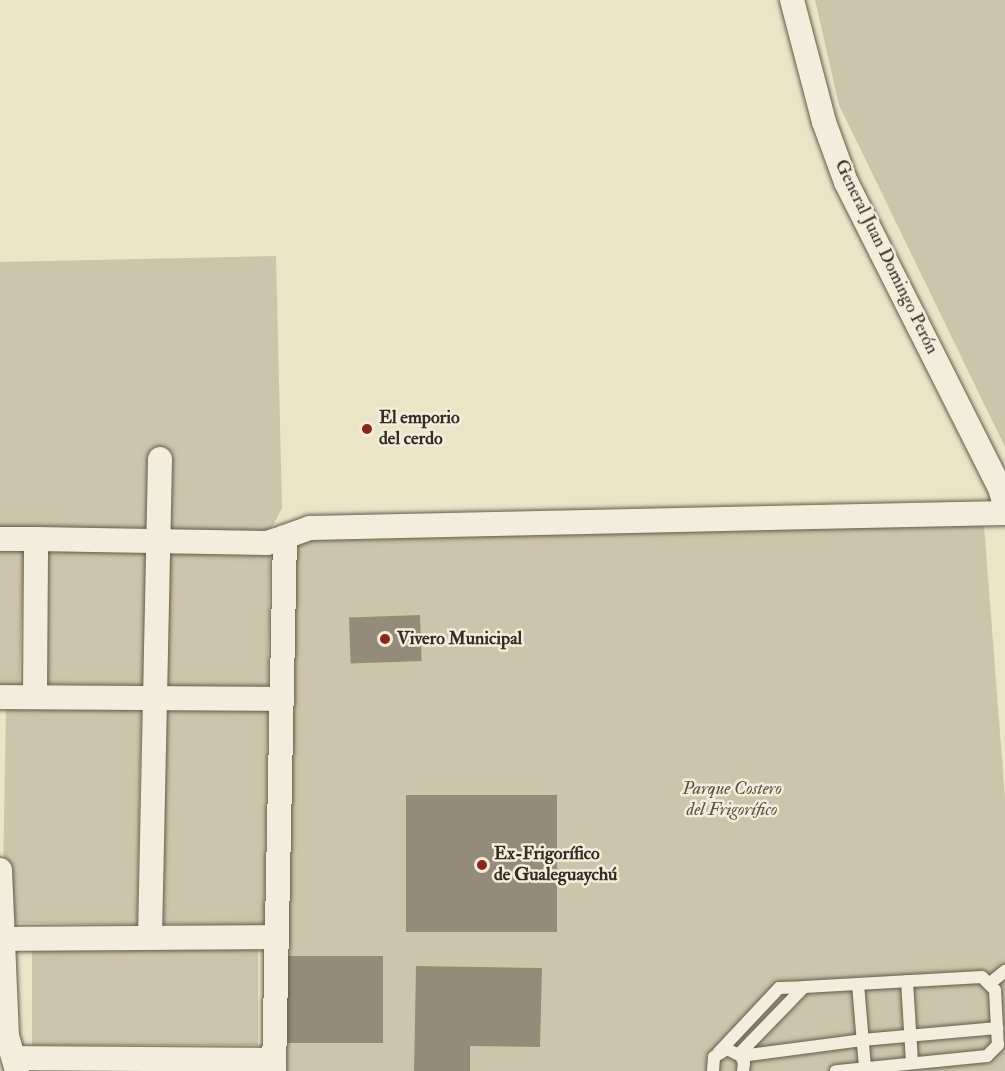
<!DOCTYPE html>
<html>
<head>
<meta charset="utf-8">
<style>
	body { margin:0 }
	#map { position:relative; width:1005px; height:1071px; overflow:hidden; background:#ece4c7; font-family:"IM FELL Double Pica",serif }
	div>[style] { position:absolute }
	.green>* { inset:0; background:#cdc5ab; transform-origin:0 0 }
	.building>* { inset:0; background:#948c78; transform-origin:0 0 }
	.roads { filter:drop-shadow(0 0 2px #635a4c) drop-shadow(0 0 2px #635a4c) }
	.service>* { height:12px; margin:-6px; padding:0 6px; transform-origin:6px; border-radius:6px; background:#f3eddb }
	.minor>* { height:24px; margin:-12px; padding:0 12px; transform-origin:12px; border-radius:12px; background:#f3eddb }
	.dots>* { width:16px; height:16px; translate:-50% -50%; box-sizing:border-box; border:3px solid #f3eddb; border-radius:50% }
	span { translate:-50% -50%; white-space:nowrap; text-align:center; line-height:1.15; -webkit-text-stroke:5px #f3eddb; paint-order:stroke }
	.street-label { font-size:18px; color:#352c23 }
	.poi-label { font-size:18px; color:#352c23; font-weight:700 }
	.left { translate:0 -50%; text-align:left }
	.park-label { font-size:18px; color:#5b5245; font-style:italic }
</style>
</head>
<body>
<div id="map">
	<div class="green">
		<i style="clip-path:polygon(815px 0,1005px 0,1005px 447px,839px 105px)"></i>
		<i style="clip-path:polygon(276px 256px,282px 508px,271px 529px,257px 535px,0 529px,0 262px)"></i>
		<i style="clip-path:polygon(984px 525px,1005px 798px,1005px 1071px,284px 1071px,296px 540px)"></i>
		<i style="left:0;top:549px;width:24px;height:137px;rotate:2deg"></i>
		<i style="left:46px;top:550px;width:102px;height:134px;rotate:1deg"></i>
		<i style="left:167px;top:552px;width:103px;height:134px;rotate:1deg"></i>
		<i style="left:165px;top:707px;width:103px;height:217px;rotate:1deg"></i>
		<i style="left:141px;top:709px;width:216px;height:135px;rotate:91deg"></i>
		<i style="left:32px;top:949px;width:226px;height:96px"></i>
	</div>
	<div class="building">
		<i style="left:420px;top:615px;width:46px;height:71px;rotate:88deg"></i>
		<i style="left:557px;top:795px;width:137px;height:151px;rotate:90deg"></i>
		<i style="left:282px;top:956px;width:101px;height:87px"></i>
		<i style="clip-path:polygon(416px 966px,542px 968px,540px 1047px,470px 1046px,470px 1071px,414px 1071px)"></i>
	</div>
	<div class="roads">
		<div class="service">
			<i style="left:907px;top:981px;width:82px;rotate:86.5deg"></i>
			<i style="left:858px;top:984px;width:84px;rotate:85.2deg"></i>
			<i style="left:989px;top:984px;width:21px;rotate:-39deg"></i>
			<i style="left:804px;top:987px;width:178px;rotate:-3.2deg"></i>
			<i style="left:982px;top:977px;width:18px;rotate:45deg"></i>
			<i style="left:995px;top:990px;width:38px;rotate:87deg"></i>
			<i style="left:718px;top:1053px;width:89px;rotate:-46.8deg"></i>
			<i style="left:779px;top:988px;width:25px;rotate:-2deg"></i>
			<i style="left:804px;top:987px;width:93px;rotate:134.1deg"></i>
			<i style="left:741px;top:1056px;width:122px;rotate:-7.5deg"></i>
			<i style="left:862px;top:1040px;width:136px;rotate:-5.1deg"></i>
			<i style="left:997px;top:1028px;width:17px;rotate:87deg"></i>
			<i style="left:998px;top:1045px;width:16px;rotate:135deg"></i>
			<i style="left:987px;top:1056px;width:152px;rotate:174.3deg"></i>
			<i style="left:713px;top:1071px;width:14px;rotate:-86deg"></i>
			<i style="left:714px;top:1057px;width:15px;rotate:-32deg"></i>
			<i style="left:727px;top:1049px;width:16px;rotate:27deg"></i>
			<i style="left:741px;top:1056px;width:8px;rotate:67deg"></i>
			<i style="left:744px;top:1063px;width:8px;rotate:97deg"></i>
		</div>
		<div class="minor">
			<i style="left:792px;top:0;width:126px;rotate:75.3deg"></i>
			<i style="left:824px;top:122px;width:64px;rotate:69.9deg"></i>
			<i style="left:846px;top:182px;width:343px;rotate:63.3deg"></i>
			<i style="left:1000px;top:488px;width:18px;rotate:74deg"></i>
			<i style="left:285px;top:537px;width:27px;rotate:-20deg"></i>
			<i style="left:310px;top:528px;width:695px;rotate:-1.24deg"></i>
			<i style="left:0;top:539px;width:36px"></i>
			<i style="left:0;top:697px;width:282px;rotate:0.4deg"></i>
			<i style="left:35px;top:697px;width:158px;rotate:-89.6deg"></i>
			<i style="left:36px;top:539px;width:231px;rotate:1deg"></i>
			<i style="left:267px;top:543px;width:19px;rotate:-18deg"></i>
			<i style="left:285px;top:537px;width:534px;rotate:91.18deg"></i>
			<i style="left:0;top:870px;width:166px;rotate:87.6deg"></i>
			<i style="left:7px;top:1036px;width:36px;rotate:74deg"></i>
			<i style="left:150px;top:937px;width:478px;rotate:-88.8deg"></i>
			<i style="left:3px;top:939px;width:274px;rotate:-0.4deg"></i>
			<i style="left:15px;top:1058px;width:259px;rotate:0.4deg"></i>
		</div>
	</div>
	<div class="dots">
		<i style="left:367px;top:429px;background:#8f2418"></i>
		<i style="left:385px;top:639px;background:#8f2418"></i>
		<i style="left:482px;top:865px;background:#8f2418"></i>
	</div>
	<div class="street-label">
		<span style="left:886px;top:257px;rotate:64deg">General Juan Domingo Perón</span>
	</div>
	<div class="poi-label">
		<span class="left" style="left:379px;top:429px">El emporio<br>del cerdo</span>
		<span class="left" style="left:397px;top:639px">Vivero Municipal</span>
		<span class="left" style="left:494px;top:865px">Ex-Frigorífico<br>de Gualeguaychú</span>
	</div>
	<div class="park-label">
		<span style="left:732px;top:800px">Parque Costero<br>del Frigorífico</span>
	</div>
</div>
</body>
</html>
